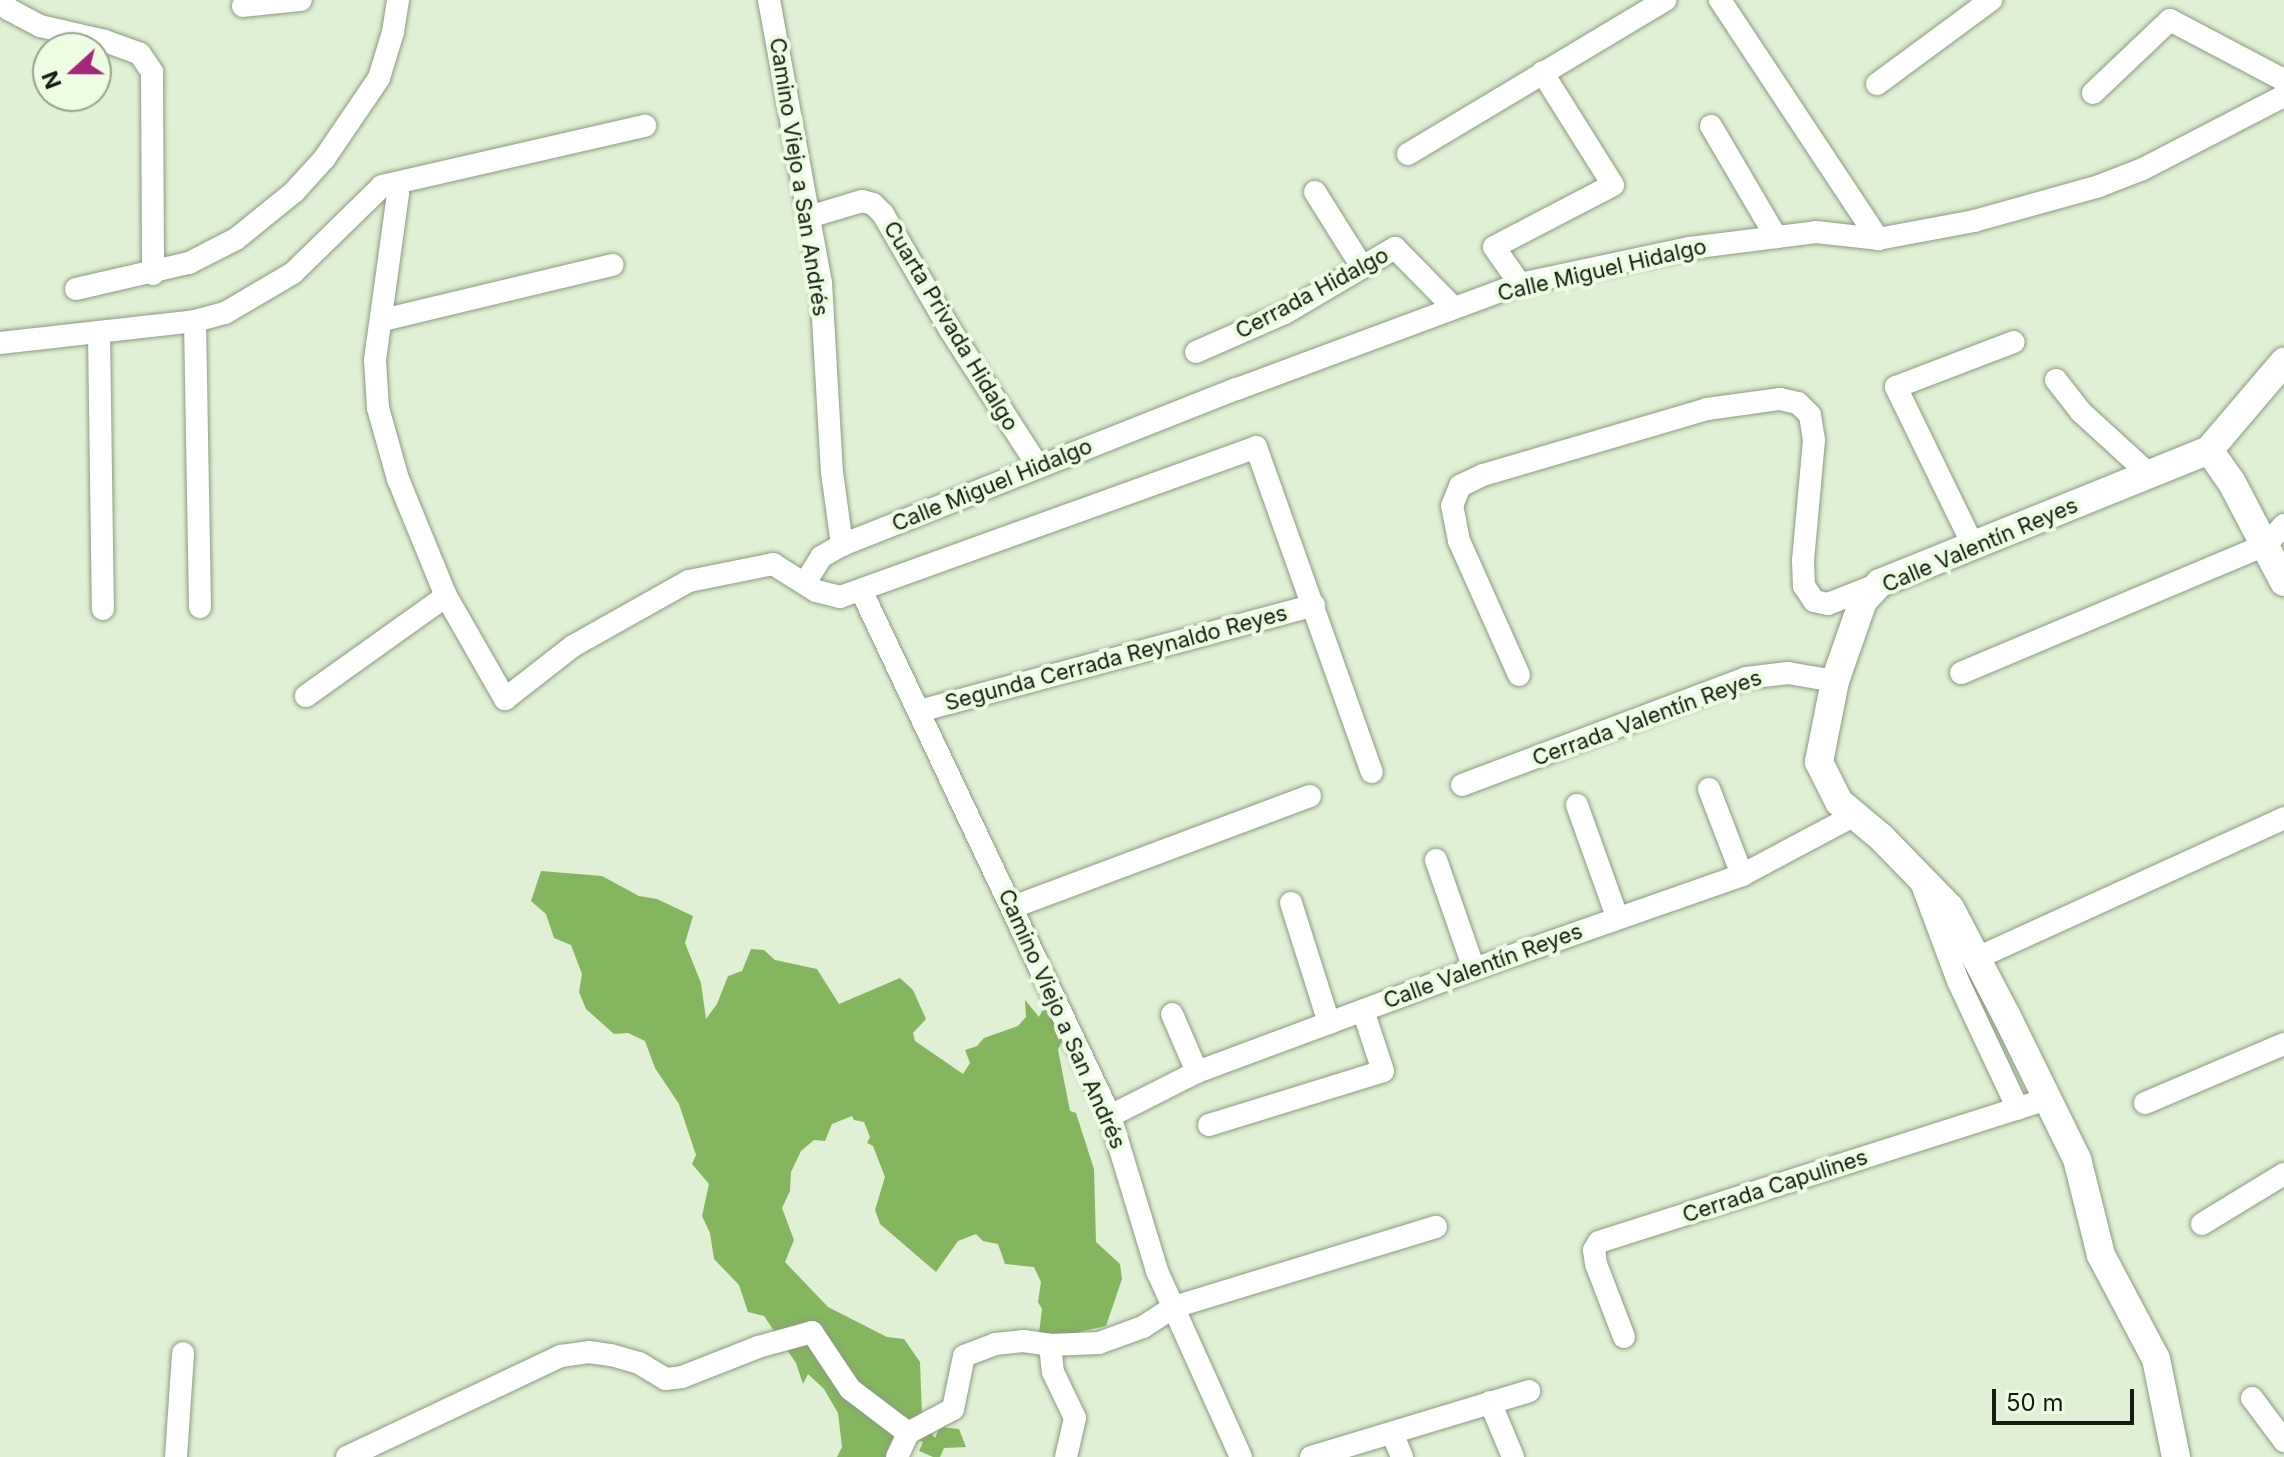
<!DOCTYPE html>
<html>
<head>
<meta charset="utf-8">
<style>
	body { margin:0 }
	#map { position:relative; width:2284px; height:1457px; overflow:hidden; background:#dff0d4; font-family:Inter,sans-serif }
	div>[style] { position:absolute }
	.forest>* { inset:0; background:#84b55f }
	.roads { filter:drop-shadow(0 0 2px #8b9b81) drop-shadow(0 0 2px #8b9b81) }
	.minor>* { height:22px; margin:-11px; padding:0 11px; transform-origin:11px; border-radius:11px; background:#fff }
	.tertiary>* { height:28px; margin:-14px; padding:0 14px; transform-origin:14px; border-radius:14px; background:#fff }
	span { translate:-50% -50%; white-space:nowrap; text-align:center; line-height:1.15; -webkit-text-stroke:8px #ecfde1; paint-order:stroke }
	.street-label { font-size:22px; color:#161c12 }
	.north { position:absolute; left:32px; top:32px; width:80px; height:80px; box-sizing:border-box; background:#ecfde1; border:2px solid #96a38e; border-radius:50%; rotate:249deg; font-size:22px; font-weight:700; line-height:32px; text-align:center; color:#161c12 }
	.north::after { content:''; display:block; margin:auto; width:28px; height:36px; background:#a2277c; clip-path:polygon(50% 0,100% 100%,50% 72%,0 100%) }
	.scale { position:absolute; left:1992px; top:1389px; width:142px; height:36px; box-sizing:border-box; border:4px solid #161c12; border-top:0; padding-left:10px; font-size:24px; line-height:28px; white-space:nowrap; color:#161c12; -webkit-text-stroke:6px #ecfde1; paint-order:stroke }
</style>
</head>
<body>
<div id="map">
	<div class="forest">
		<i style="clip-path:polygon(541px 871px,602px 876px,639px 896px,657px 899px,693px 916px,685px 943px,701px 983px,706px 1019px,717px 1004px,728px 976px,742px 971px,751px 949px,764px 950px,775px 960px,817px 969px,839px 1004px,900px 978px,913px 990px,926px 1019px,913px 1033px,915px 1041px,963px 1074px,970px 1063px,965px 1050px,977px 1046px,984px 1038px,1018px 1026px,1026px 1017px,1025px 1000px,1039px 1017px,1042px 1011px,1061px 1004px,1062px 1040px,1058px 1050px,1070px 1111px,1076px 1113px,1094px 1169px,1096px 1242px,1120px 1264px,1122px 1279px,1106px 1326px,1038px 1341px,1042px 1309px,1038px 1302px,1041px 1282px,1034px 1267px,1005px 1264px,998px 1244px,983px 1241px,976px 1234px,958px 1241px,936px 1272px,880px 1224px,875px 1210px,885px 1177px,873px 1146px,867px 1143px,870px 1137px,864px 1122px,854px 1120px,852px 1116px,832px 1124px,825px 1141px,814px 1140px,801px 1151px,791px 1172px,790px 1191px,782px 1208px,794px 1240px,785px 1262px,828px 1307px,887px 1337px,904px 1339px,920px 1362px,922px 1416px,927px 1428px,935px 1438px,940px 1427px,959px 1429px,966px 1447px,944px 1448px,940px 1457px,933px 1457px,919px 1451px,923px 1442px,912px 1438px,896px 1457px,837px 1457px,842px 1447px,838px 1413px,824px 1389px,808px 1374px,803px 1384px,796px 1363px,764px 1316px,748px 1312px,739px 1285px,714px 1259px,710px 1233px,702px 1216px,709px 1184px,692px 1164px,696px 1155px,679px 1104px,655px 1068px,645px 1041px,628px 1033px,614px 1034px,586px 1009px,579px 992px,582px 974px,571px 945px,554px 938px,546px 914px,531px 901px)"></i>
	</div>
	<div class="roads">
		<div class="minor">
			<i style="left:3px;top:0;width:10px;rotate:61deg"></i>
			<i style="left:8px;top:9px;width:36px;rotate:28deg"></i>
			<i style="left:40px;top:26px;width:67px;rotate:13deg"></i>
			<i style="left:105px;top:41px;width:37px;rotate:20deg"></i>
			<i style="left:140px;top:54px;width:22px;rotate:56deg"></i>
			<i style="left:152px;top:72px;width:202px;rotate:89.7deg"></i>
			<i style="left:769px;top:0;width:288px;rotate:79.6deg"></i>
			<i style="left:821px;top:283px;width:189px;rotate:86.7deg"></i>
			<i style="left:832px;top:472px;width:74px;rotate:82.2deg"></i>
			<i style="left:1720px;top:0;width:287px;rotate:56.5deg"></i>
			<i style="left:243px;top:6px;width:58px;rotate:-5.9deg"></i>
			<i style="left:1877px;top:84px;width:142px;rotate:-36.4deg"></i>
			<i style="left:2093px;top:93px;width:106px;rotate:-43.5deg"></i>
			<i style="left:2170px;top:20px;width:129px;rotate:27.8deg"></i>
			<i style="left:1711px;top:126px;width:129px;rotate:59.6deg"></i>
			<i style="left:1408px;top:154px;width:300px;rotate:-30.9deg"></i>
			<i style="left:395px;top:184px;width:10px;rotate:73deg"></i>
			<i style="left:398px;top:194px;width:168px;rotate:97.9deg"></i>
			<i style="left:375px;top:360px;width:48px;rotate:86.4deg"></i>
			<i style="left:378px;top:408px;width:74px;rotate:74.3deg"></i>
			<i style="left:398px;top:479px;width:126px;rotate:67.7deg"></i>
			<i style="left:446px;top:596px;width:119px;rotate:60.2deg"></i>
			<i style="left:505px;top:699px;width:86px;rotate:-37.9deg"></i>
			<i style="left:573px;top:646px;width:133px;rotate:-29.3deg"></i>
			<i style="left:689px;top:581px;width:86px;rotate:-11.4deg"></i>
			<i style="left:773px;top:564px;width:51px;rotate:32.1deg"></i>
			<i style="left:816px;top:591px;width:25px;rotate:14deg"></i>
			<i style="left:840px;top:597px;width:442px;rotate:-19.8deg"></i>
			<i style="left:1256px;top:447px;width:345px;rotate:70.4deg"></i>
			<i style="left:1315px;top:192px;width:89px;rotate:57.9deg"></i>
			<i style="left:809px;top:217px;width:55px;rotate:-16.8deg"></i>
			<i style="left:862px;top:201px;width:11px;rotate:15deg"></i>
			<i style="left:873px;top:204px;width:14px;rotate:45deg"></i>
			<i style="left:883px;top:214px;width:132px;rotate:59.9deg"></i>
			<i style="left:949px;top:328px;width:164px;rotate:57.2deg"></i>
			<i style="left:1520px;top:284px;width:45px;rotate:-125.1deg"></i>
			<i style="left:1494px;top:247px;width:134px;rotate:-27.5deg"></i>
			<i style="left:1613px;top:185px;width:133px;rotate:-122.1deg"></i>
			<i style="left:76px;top:289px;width:116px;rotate:-13deg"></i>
			<i style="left:189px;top:263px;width:53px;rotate:-27.1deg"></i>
			<i style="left:236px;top:239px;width:75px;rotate:-39deg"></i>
			<i style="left:294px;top:192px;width:45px;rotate:-47.7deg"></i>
			<i style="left:324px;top:159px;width:98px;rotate:-55.8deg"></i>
			<i style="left:379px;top:78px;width:48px;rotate:-73.1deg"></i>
			<i style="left:393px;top:32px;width:32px;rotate:-81deg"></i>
			<i style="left:383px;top:320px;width:236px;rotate:-13.5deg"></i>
			<i style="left:195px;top:321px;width:286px;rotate:89deg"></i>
			<i style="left:99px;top:332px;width:277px;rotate:89.2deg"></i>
			<i style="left:0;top:343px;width:196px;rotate:-6.4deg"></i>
			<i style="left:195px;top:321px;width:31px;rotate:-15deg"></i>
			<i style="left:225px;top:313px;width:79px;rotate:-30.5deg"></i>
			<i style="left:293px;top:273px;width:124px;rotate:-44.3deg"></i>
			<i style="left:382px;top:186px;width:270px;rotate:-12.9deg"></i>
			<i style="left:1196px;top:352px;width:97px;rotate:-23.7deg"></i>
			<i style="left:1285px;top:313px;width:128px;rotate:-30.6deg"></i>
			<i style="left:1395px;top:248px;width:84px;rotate:45.5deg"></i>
			<i style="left:2056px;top:380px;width:41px;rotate:52deg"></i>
			<i style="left:2081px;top:412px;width:95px;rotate:42.4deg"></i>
			<i style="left:1973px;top:545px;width:176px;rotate:-116deg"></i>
			<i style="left:1896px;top:387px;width:126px;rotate:-20.9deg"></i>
			<i style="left:805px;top:583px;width:31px;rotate:-58deg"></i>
			<i style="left:821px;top:557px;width:24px;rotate:-30deg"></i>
			<i style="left:842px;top:545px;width:425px;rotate:-21.6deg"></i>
			<i style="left:1237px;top:389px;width:302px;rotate:-20.4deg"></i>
			<i style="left:1520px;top:284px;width:174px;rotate:-12deg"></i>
			<i style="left:1690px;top:248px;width:127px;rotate:-7.2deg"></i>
			<i style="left:1816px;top:232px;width:62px;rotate:6.4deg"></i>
			<i style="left:1878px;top:239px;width:98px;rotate:-10.6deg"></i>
			<i style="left:1974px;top:221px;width:130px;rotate:-15.6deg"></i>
			<i style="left:2099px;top:186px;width:47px;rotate:-21.1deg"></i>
			<i style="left:2143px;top:169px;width:159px;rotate:-27.4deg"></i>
			<i style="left:861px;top:590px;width:582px;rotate:64.67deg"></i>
			<i style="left:1110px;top:1116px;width:162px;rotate:73.1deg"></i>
			<i style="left:1157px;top:1271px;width:204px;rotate:65.7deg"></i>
			<i style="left:1961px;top:673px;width:331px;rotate:-22.8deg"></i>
			<i style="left:2266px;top:545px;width:27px;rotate:-48deg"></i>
			<i style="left:1519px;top:675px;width:147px;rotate:-114.1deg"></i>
			<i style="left:1459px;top:541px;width:36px;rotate:-101deg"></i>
			<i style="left:1452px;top:506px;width:22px;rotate:-68deg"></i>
			<i style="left:1460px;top:486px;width:25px;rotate:-26deg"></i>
			<i style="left:1483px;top:475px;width:234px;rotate:-16.4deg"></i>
			<i style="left:1707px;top:409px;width:74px;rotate:-7.8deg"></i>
			<i style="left:1780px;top:399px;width:18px;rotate:13deg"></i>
			<i style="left:1798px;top:403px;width:17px;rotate:45deg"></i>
			<i style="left:1810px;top:415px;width:25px;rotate:81deg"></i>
			<i style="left:1814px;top:440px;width:121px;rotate:95.2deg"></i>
			<i style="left:1803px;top:560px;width:26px;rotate:88deg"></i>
			<i style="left:1804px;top:586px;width:18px;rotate:56deg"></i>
			<i style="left:1814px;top:601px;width:14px;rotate:12deg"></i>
			<i style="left:1828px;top:604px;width:52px;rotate:-21.6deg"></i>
			<i style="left:306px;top:696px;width:172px;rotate:-35.5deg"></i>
			<i style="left:919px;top:711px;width:409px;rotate:-15deg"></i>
			<i style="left:1462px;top:785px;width:303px;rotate:-20.6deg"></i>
			<i style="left:1746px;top:678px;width:42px;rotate:-6.8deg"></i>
			<i style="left:1788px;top:673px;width:48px;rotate:9.7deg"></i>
			<i style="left:1709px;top:789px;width:92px;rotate:69deg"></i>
			<i style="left:1577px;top:805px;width:119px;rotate:70.3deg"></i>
			<i style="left:1436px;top:860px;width:115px;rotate:70.8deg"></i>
			<i style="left:1921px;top:882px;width:106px;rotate:69.5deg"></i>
			<i style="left:1958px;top:981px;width:141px;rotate:64.9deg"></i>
			<i style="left:1291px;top:903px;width:126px;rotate:72.4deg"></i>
			<i style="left:1013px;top:907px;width:317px;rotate:-20.5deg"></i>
			<i style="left:1975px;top:959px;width:340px;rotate:-24.5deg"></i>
			<i style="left:1172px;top:1014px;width:63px;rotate:66.7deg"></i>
			<i style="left:2145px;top:1103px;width:151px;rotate:-23deg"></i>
			<i style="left:1110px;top:1116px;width:97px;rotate:-26.8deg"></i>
			<i style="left:1197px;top:1072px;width:296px;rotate:-20.4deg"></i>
			<i style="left:1474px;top:969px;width:284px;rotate:-19.3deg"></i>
			<i style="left:1742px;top:875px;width:128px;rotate:-28deg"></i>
			<i style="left:1209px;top:1125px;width:182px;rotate:-17.2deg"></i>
			<i style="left:1383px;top:1071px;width:64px;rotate:-108.2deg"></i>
			<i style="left:2202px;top:1224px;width:96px;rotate:-31.4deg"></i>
			<i style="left:1624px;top:1337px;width:78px;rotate:-111deg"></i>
			<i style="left:1596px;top:1264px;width:14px;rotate:-98deg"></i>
			<i style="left:1594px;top:1250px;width:9px;rotate:-58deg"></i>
			<i style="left:1599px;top:1242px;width:471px;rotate:-17.7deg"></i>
			<i style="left:1050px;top:1345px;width:27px;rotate:84deg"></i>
			<i style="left:1053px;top:1372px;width:51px;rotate:64.4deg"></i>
			<i style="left:1075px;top:1418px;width:40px;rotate:103deg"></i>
			<i style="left:2252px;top:1398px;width:54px;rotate:53.3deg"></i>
			<i style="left:1490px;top:1402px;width:60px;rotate:67.3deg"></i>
			<i style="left:1392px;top:1433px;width:26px;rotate:67deg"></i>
			<i style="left:176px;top:1457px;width:104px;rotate:-86.1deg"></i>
			<i style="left:347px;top:1457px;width:237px;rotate:-25.3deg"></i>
			<i style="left:561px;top:1356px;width:28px;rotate:-8deg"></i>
			<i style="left:589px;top:1352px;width:22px;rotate:8deg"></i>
			<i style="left:611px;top:1355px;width:29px;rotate:16deg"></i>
			<i style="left:639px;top:1363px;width:31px;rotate:31deg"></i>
			<i style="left:666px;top:1379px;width:16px;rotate:-7deg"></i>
			<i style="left:682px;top:1377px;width:82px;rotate:-21.5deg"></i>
			<i style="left:758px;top:1347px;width:56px;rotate:-15.5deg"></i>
			<i style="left:812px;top:1332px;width:69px;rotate:56.3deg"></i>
			<i style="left:850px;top:1389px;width:73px;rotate:37.2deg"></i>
			<i style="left:908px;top:1433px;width:51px;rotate:-28.1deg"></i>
			<i style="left:953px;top:1409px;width:54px;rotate:-78.3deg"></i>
			<i style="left:964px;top:1356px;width:33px;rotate:-21deg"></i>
			<i style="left:995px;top:1344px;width:28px;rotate:-6deg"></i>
			<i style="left:1023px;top:1341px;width:27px;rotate:8deg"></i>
			<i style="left:1050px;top:1345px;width:49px;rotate:-2.3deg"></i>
			<i style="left:1099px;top:1343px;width:47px;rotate:-20deg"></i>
			<i style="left:1143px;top:1327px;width:37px;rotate:-33deg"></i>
			<i style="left:1174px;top:1307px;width:274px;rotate:-17deg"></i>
			<i style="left:897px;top:1457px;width:26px;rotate:-65deg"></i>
			<i style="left:1311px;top:1457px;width:228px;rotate:-16.8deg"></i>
		</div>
		<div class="tertiary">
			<i style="left:2209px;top:450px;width:38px;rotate:55deg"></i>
			<i style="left:2231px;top:481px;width:114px;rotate:62.3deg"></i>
			<i style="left:2176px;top:1457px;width:100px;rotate:-101.5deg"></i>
			<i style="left:2156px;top:1359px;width:118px;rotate:-117.9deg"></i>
			<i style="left:2101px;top:1255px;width:99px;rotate:-104deg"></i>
			<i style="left:2077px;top:1159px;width:161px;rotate:-116.2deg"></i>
			<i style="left:2006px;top:1015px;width:121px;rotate:-117.6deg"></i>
			<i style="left:1950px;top:908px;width:98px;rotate:-134.2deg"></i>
			<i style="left:1882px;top:838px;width:56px;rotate:-140.1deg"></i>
			<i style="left:1839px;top:802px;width:45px;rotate:-116.6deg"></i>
			<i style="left:1819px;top:762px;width:83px;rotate:-78.8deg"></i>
			<i style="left:1835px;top:681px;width:85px;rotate:-70.7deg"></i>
			<i style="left:1863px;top:601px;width:25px;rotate:-47deg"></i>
			<i style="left:1880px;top:583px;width:355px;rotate:-22deg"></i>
			<i style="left:2209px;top:450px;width:116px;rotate:-49.6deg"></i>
		</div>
	</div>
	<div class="street-label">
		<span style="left:799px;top:177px;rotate:81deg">Camino Viejo a San Andrés</span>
		<span style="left:1602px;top:270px;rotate:-13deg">Calle Miguel Hidalgo</span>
		<span style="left:1312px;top:293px;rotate:-28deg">Cerrada Hidalgo</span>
		<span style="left:951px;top:326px;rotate:59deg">Cuarta Privada Hidalgo</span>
		<span style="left:992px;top:485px;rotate:-22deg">Calle Miguel Hidalgo</span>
		<span style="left:1980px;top:545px;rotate:-23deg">Calle Valentín Reyes</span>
		<span style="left:1116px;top:658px;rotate:-15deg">Segunda Cerrada Reynaldo Reyes</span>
		<span style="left:1647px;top:718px;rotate:-20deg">Cerrada Valentín Reyes</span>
		<span style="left:1483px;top:966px;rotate:-20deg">Calle Valentín Reyes</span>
		<span style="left:1062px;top:1019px;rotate:66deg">Camino Viejo a San Andrés</span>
		<span style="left:1775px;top:1186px;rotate:-18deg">Cerrada Capulines</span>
	</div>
	<div class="north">N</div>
	<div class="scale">50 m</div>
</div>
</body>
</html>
